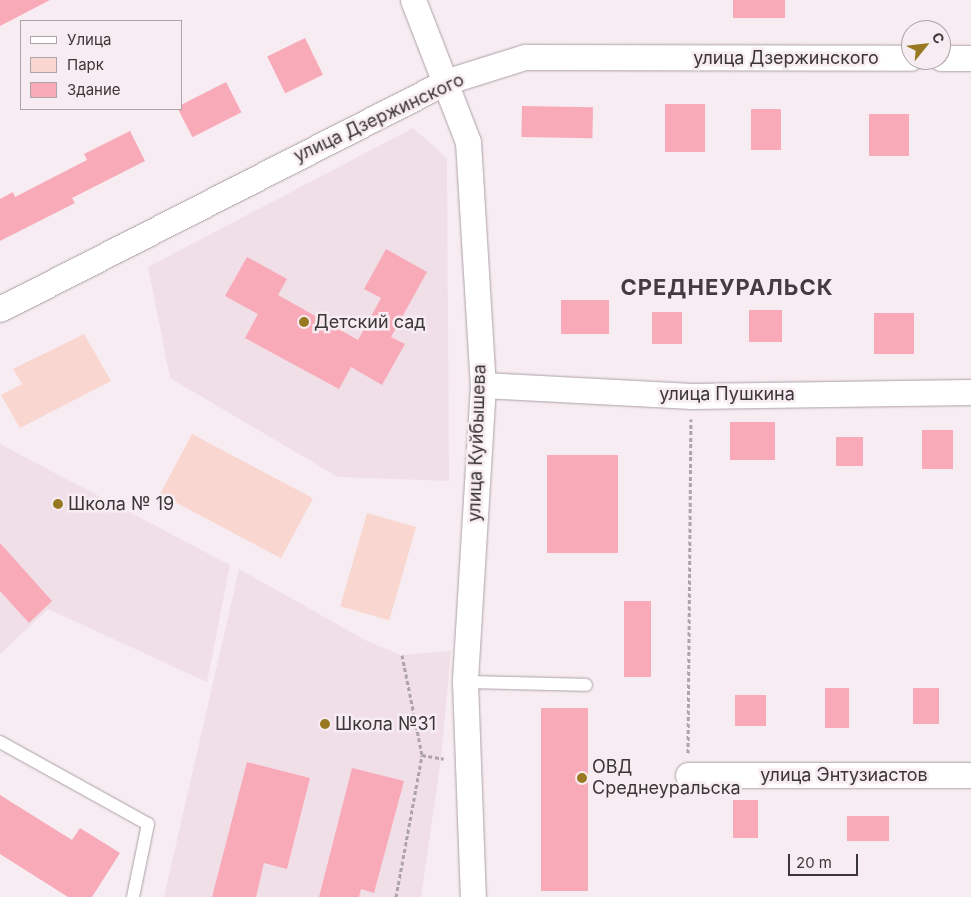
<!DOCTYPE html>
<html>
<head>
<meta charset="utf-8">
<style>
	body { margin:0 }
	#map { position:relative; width:971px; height:897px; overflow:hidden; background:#f7ecf1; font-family:Inter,sans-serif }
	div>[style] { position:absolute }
	.built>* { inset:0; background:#f1dfe8 }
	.green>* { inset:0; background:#fad6d1; transform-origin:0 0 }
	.building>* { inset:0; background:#f8aab9; transform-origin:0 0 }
	.path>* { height:3px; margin-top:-1.5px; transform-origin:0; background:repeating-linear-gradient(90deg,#aca4a8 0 4px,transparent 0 6.5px) }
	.roads { filter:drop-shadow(0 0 1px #aba1a6) drop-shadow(0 0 1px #aba1a6) }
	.service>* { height:12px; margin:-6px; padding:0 6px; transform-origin:6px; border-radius:6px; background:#fff }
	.minor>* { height:25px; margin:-12.5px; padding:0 12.5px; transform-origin:12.5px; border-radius:12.5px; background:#fff }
	.dots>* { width:14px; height:14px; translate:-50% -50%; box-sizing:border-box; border:2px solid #f7ecf1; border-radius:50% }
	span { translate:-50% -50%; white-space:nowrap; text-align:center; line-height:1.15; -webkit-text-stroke:5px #f7ecf1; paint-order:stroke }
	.street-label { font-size:18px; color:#3b3739 }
	.poi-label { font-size:18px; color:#3b3739 }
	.left { translate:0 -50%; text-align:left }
	.district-label { font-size:22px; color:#443b40; font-weight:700; letter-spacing:1px }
	.legend { position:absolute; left:20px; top:20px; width:162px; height:90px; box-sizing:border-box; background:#f7ecf1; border:1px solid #aca4a7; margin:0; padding:6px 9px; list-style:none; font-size:15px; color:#3b3739 }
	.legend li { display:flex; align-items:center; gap:10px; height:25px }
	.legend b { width:25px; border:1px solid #aca4a7 }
	.north { position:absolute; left:901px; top:20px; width:50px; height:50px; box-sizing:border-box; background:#f7ecf1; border:1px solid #aca4a7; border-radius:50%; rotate:61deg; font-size:14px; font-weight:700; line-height:20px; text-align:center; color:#3b3739 }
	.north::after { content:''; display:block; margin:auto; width:18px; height:22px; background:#987922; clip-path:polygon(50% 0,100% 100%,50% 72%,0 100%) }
	.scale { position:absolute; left:788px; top:854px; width:70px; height:22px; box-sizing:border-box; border:2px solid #3b3739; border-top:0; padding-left:6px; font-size:15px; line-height:18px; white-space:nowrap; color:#3b3739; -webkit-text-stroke:4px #f7ecf1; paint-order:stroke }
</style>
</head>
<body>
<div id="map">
	<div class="built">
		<i style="clip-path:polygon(413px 128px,447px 158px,449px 481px,338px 477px,170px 378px,148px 267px)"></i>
		<i style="clip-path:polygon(0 444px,230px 565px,207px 682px,48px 609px,0 654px)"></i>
		<i style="clip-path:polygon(239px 569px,367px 641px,401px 655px,451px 651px,441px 759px,421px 897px,164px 897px)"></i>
	</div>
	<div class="green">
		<i style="clip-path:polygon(84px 334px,111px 381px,20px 428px,1px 395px,22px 384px,13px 369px)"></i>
		<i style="left:192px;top:434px;width:137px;height:68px;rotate:28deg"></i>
		<i style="left:367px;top:513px;width:51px;height:97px;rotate:16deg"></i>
	</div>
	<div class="building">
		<i style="clip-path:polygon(0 0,50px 0,0 26px)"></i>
		<i style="left:733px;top:0;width:52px;height:18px"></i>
		<i style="left:305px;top:38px;width:41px;height:42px;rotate:64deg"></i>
		<i style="left:226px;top:82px;width:34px;height:55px;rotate:63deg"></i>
		<i style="left:665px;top:104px;width:40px;height:48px"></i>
		<i style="left:522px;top:106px;width:71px;height:31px;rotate:1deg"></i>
		<i style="left:751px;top:109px;width:30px;height:41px"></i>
		<i style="left:869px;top:114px;width:40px;height:42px"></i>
		<i style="clip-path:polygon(130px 131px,145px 161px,72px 198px,75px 203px,0 241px,0 199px,13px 192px,15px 197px,87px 160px,84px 154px)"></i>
		<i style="clip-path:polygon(386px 249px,427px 272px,391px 337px,405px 344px,382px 385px,351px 367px,339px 389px,245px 338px,258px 314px,225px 296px,247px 257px,287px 279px,278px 295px,358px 340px,381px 298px,364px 289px)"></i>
		<i style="left:561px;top:300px;width:48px;height:34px"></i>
		<i style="left:749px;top:310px;width:33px;height:32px"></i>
		<i style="left:652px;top:312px;width:30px;height:32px"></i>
		<i style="left:874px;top:313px;width:40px;height:41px"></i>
		<i style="left:730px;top:422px;width:45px;height:38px"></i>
		<i style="left:922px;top:430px;width:31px;height:39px"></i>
		<i style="left:836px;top:437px;width:27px;height:29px"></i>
		<i style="left:547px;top:455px;width:71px;height:98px"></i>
		<i style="clip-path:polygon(0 543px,52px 601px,29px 623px,0 591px)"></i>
		<i style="left:624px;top:601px;width:27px;height:76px"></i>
		<i style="left:825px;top:688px;width:24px;height:40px"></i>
		<i style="left:913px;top:688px;width:26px;height:36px"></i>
		<i style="left:735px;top:695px;width:31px;height:31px"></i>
		<i style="left:541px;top:708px;width:47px;height:183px"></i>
		<i style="clip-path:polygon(247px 762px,310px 778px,287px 869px,264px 863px,256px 897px,212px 897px)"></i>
		<i style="clip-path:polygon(352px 768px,404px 781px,374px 893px,361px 889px,359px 897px,319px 897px)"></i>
		<i style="clip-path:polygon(0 795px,72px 840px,80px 828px,120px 853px,92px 897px,68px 897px,0 854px)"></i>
		<i style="left:733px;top:800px;width:25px;height:38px"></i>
		<i style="left:847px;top:816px;width:42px;height:25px"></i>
	</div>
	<div class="path">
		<i style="left:402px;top:655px;width:102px;rotate:78.7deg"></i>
		<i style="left:688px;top:753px;width:334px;rotate:-89.5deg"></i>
		<i style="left:396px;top:897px;width:144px;rotate:-79.6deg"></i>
		<i style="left:422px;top:755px;width:22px;rotate:10deg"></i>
	</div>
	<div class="roads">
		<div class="service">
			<i style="left:465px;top:682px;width:121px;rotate:1.4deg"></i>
			<i style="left:0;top:742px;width:169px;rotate:29deg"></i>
			<i style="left:148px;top:824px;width:75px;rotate:101.6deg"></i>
		</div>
		<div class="minor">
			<i style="left:413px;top:0;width:152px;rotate:68.8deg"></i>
			<i style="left:468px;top:142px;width:243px;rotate:86.5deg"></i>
			<i style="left:483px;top:385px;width:298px;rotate:93.5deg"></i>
			<i style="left:465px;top:682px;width:215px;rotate:87.9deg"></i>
			<i style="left:941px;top:58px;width:30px"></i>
			<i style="left:0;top:309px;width:500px;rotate:-27deg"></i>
			<i style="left:445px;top:82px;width:84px;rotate:-17.4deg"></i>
			<i style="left:525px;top:57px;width:386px;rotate:0.1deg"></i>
			<i style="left:483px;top:385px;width:209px;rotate:3deg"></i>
			<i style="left:692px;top:396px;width:279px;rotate:-0.8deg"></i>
			<i style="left:688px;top:775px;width:283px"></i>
		</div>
	</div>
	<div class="dots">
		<i style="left:304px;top:322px;background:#987922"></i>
		<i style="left:58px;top:504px;background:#987922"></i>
		<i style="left:325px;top:724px;background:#987922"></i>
		<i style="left:582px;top:778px;background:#987922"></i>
	</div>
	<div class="street-label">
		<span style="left:786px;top:58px">улица Дзержинского</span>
		<span style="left:379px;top:118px;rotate:-25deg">улица Дзержинского</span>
		<span style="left:727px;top:394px">улица Пушкина</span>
		<span style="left:477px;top:443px;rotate:-88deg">улица Куйбышева</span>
		<span style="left:844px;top:775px">улица Энтузиастов</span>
	</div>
	<div class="poi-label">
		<span class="left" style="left:314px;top:322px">Детский сад</span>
		<span class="left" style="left:68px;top:504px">Школа № 19</span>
		<span class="left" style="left:335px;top:724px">Школа №31</span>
		<span class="left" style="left:592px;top:778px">ОВД<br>Среднеуральска</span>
	</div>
	<div class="district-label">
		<span style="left:727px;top:288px">СРЕДНЕУРАЛЬСК</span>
	</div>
	<ul class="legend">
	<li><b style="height:6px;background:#fff"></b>Улица</li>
	<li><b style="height:14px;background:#fad6d1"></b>Парк</li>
	<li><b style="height:14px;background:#f8aab9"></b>Здание</li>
	</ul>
	<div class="north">С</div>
	<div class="scale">20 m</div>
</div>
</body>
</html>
